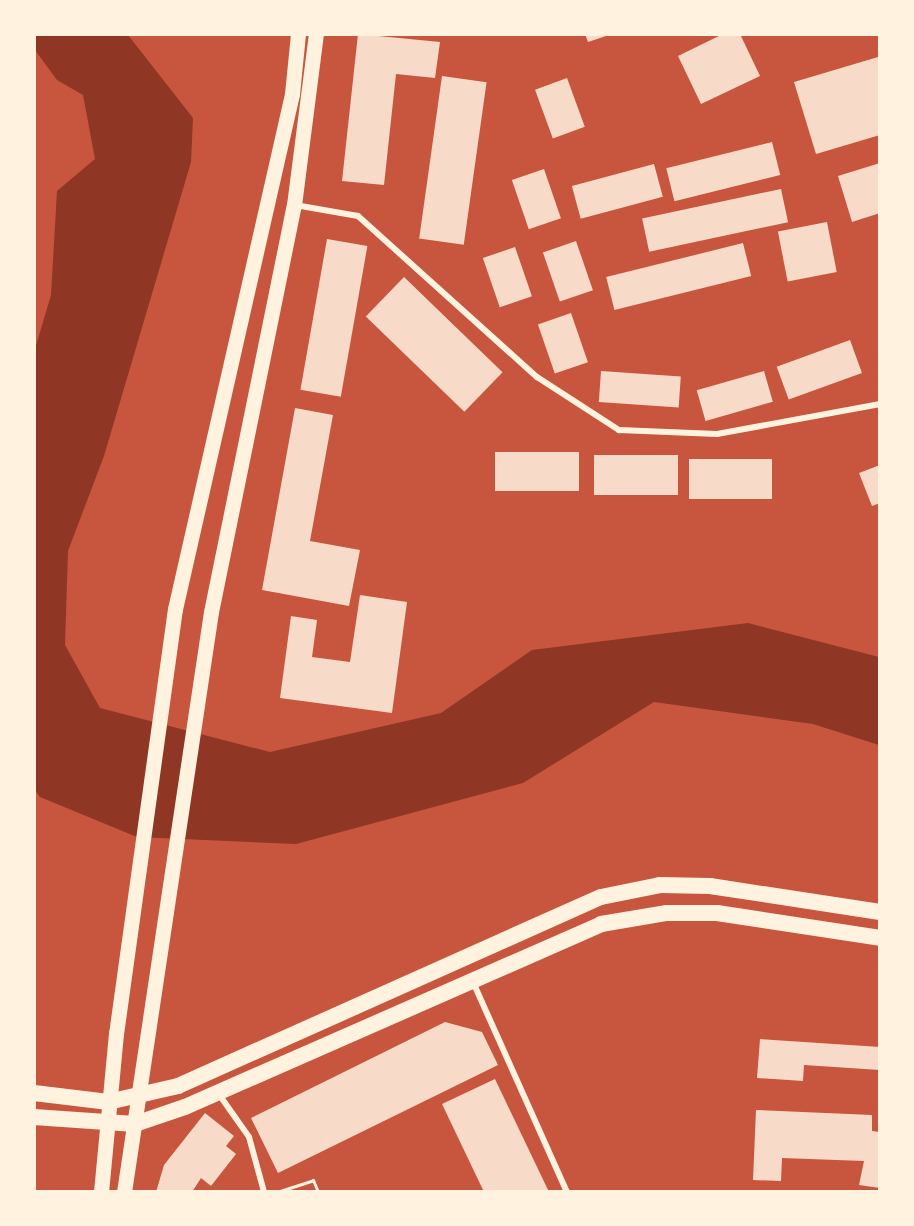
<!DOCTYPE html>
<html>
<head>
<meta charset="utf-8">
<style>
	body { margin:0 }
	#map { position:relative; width:914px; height:1226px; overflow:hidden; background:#c8553d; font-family:"Source Sans 3",sans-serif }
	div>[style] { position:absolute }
	.water>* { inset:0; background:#8f3625 }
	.building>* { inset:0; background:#f7dbc8; transform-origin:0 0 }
	.path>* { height:3px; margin:-1.5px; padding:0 1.5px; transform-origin:1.5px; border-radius:1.5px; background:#fff3e0 }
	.minor>* { height:6px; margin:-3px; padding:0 3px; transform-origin:3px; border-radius:3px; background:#fff3e0 }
	.primary>* { height:15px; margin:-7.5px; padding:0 7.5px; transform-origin:7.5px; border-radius:7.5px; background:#fff3e0 }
	.trunk>* { height:16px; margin:-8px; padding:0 8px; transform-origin:8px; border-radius:8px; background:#fff3e0 }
	span { translate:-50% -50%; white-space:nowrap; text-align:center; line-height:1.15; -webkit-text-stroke:6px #fff3e0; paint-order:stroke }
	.frame { position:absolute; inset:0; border:36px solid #fff3e0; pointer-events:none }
</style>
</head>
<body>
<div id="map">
	<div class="water">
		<i style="clip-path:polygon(35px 35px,128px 35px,193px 118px,191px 162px,104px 456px,68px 551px,65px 645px,100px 708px,270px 752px,441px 713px,532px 650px,748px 623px,879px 657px,879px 745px,813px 724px,654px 702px,523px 783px,296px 844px,137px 837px,40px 797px,34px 789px,35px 349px,51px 295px,57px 191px,95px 159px,83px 95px,57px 80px,35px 50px)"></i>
	</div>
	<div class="building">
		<i style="clip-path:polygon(358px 34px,440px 42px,435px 78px,396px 74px,384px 185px,342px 181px)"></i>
		<i style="clip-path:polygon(585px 34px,609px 34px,609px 35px,588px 42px)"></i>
		<i style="clip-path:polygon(723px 34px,740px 34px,760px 76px,701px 104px,678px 56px)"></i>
		<i style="clip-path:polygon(878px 57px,880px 135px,816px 154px,794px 82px)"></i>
		<i style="left:442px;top:76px;width:45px;height:164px;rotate:8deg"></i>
		<i style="left:567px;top:78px;width:52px;height:34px;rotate:70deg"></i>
		<i style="left:772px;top:142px;width:34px;height:109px;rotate:76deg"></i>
		<i style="clip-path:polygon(880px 163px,880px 213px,852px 222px,838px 176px)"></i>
		<i style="left:654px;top:164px;width:34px;height:85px;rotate:75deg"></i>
		<i style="left:544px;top:169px;width:52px;height:34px;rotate:71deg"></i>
		<i style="left:781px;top:189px;width:34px;height:142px;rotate:78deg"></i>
		<i style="left:827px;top:222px;width:51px;height:50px;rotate:79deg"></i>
		<i style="left:327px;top:239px;width:41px;height:153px;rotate:10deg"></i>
		<i style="left:576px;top:241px;width:52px;height:35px;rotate:71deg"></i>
		<i style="left:743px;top:243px;width:34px;height:141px;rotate:76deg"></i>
		<i style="left:515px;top:247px;width:52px;height:34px;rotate:71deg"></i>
		<i style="left:404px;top:277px;width:137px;height:55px;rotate:44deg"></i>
		<i style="left:571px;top:313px;width:52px;height:35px;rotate:71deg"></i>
		<i style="left:850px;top:340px;width:35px;height:78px;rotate:70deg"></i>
		<i style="left:601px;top:371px;width:80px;height:31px;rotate:4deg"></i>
		<i style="left:764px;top:371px;width:32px;height:70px;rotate:74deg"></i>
		<i style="clip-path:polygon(295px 408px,333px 415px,310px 541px,360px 550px,349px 606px,262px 590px)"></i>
		<i style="left:495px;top:452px;width:84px;height:39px"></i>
		<i style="left:594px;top:455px;width:84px;height:40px"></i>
		<i style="left:689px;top:459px;width:83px;height:40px"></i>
		<i style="clip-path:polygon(880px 465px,880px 503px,872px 506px,859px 473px)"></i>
		<i style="clip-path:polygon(360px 595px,407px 602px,392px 713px,280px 698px,291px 616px,317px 620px,312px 657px,350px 662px)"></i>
		<i style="clip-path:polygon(445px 1022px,482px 1032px,498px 1065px,278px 1173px,251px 1118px)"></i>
		<i style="clip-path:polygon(760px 1039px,880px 1047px,880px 1070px,804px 1065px,803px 1081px,757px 1078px)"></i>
		<i style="clip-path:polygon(495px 1079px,549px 1192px,484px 1192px,442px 1104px)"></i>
		<i style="clip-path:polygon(756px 1110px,872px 1115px,872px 1131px,880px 1132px,880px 1188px,859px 1185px,864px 1161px,782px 1158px,781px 1181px,753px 1180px)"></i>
		<i style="clip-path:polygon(205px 1113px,234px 1136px,226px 1146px,236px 1154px,211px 1186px,201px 1178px,192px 1192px,156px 1192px,164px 1165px)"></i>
	</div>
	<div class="path">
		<i style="left:277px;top:1192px;width:38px;rotate:-18deg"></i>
		<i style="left:313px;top:1180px;width:13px;rotate:67deg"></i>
	</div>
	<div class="minor">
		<i style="left:295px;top:205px;width:64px;rotate:9.9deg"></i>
		<i style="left:358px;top:216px;width:241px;rotate:42deg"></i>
		<i style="left:537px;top:377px;width:98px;rotate:32.9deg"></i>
		<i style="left:619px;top:430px;width:98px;rotate:2.3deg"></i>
		<i style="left:717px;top:434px;width:166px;rotate:-10.4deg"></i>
		<i style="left:473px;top:982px;width:230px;rotate:65.9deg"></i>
		<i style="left:218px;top:1093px;width:54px;rotate:54.8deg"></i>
		<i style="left:249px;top:1137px;width:57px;rotate:74.7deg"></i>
	</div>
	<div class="primary">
		<i style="left:101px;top:1192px;width:159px;rotate:-84.6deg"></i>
		<i style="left:116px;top:1034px;width:429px;rotate:-82.1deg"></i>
		<i style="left:175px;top:609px;width:528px;rotate:-77.2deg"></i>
		<i style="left:292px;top:94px;width:60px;rotate:-84.3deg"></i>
		<i style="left:124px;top:1192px;width:586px;rotate:-81.47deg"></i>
		<i style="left:211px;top:612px;width:415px;rotate:-78.5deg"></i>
		<i style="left:294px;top:205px;width:172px;rotate:-82.7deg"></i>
	</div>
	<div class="trunk">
		<i style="left:34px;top:1093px;width:75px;rotate:6.9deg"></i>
		<i style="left:108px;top:1102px;width:72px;rotate:-12.9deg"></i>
		<i style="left:178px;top:1086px;width:463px;rotate:-24.1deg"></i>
		<i style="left:601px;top:897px;width:60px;rotate:-11.5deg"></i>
		<i style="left:660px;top:885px;width:50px;rotate:1.1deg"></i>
		<i style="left:710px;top:886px;width:172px;rotate:8.7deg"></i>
		<i style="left:34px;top:1117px;width:101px;rotate:4deg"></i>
		<i style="left:135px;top:1124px;width:53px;rotate:-18.8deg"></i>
		<i style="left:185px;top:1107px;width:454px;rotate:-23.7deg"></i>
		<i style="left:601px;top:924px;width:67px;rotate:-9.5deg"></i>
		<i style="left:667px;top:913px;width:50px"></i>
		<i style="left:717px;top:913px;width:165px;rotate:8.7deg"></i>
	</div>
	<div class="frame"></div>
</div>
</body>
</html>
